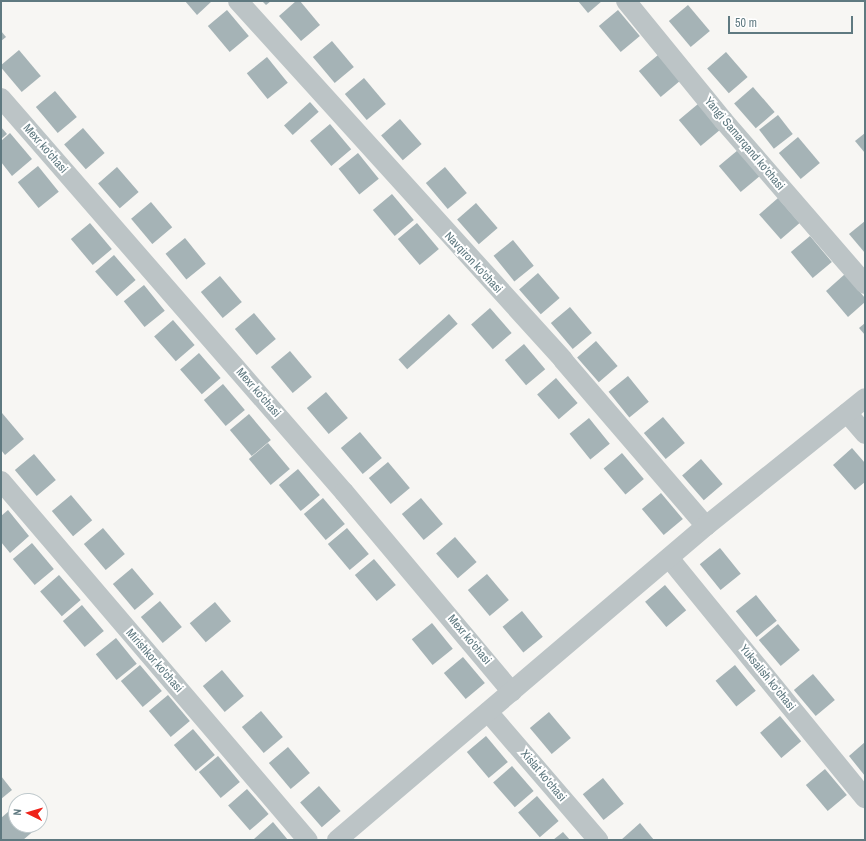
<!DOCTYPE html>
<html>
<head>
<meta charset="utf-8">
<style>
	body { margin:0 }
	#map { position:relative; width:866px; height:841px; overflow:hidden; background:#f7f6f3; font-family:"Archivo Narrow",sans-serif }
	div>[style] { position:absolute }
	.building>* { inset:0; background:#a5b3b6; transform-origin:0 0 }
	.minor>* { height:20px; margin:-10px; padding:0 10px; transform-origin:10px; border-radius:10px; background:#bcc4c6 }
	span { translate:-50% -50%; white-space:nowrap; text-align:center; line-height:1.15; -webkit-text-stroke:4px #fff; paint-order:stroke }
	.street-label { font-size:12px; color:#5f7980 }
	.frame { position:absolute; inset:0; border:2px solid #5f7980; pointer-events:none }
	.north { position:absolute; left:8px; top:793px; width:40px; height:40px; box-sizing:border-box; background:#fff; border:1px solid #bfc9cc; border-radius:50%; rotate:275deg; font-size:11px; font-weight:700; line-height:16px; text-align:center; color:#5f7980 }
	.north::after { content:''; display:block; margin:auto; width:14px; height:18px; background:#ef231a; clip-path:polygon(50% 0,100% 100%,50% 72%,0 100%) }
	.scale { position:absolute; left:728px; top:16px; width:125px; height:18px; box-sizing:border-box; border:2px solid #5f7980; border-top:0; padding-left:5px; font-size:12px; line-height:14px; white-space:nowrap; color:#5f7980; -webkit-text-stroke:3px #fff; paint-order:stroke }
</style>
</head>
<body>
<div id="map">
	<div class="building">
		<i style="clip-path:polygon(185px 1px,212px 1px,197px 15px)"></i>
		<i style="clip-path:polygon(262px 1px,271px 1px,266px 5px)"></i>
		<i style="clip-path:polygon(296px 1px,300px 1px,320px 25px,301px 41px,279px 16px)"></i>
		<i style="clip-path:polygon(578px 1px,602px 1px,588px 13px)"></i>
		<i style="left:688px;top:5px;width:34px;height:25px;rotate:50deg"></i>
		<i style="left:227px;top:10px;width:34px;height:25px;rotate:50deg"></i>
		<i style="left:618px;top:10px;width:34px;height:25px;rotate:50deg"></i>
		<i style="clip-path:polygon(1px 31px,6px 37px,1px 41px)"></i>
		<i style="left:332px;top:41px;width:34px;height:25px;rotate:50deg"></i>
		<i style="left:19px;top:50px;width:34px;height:25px;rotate:50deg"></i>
		<i style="left:726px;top:52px;width:33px;height:25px;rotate:49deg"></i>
		<i style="left:658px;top:55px;width:34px;height:25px;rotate:50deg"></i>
		<i style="left:267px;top:57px;width:33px;height:26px;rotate:51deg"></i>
		<i style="left:364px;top:78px;width:34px;height:25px;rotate:50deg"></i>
		<i style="left:753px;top:87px;width:33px;height:25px;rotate:49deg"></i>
		<i style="left:55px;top:91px;width:34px;height:25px;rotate:50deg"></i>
		<i style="left:310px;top:102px;width:13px;height:35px;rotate:48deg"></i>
		<i style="left:698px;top:104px;width:34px;height:25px;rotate:50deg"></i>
		<i style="left:778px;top:115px;width:24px;height:24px;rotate:52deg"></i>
		<i style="left:400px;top:119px;width:33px;height:25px;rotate:49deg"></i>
		<i style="left:330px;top:124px;width:33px;height:26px;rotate:50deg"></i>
		<i style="clip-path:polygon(1px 127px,7px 134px,1px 139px)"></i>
		<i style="left:83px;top:128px;width:33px;height:25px;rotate:49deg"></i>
		<i style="clip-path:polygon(10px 133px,32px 159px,12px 176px,1px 162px,1px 141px)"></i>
		<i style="clip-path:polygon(865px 133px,865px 153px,855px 141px)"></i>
		<i style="left:798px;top:137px;width:34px;height:25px;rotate:50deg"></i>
		<i style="left:738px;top:150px;width:34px;height:25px;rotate:50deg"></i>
		<i style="left:358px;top:153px;width:33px;height:25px;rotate:51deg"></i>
		<i style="left:38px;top:166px;width:33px;height:26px;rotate:51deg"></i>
		<i style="left:117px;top:167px;width:33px;height:25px;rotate:49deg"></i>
		<i style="left:445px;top:167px;width:34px;height:25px;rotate:50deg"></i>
		<i style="left:392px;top:194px;width:34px;height:25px;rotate:50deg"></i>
		<i style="left:778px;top:198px;width:33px;height:25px;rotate:49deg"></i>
		<i style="left:151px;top:202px;width:33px;height:26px;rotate:50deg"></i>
		<i style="left:476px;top:203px;width:33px;height:25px;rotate:49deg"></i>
		<i style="clip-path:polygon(865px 221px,865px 253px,849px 234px)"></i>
		<i style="left:90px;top:223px;width:34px;height:25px;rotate:50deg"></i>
		<i style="left:417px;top:223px;width:34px;height:25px;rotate:50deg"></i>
		<i style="left:810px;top:236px;width:34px;height:25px;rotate:50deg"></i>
		<i style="left:185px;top:238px;width:33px;height:25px;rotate:51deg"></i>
		<i style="left:513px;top:240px;width:33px;height:25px;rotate:51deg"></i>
		<i style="left:114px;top:255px;width:33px;height:25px;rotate:49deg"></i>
		<i style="left:538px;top:273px;width:33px;height:25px;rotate:49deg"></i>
		<i style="clip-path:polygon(845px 274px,865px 298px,865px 302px,848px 317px,826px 291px)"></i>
		<i style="left:220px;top:276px;width:34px;height:25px;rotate:50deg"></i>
		<i style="left:144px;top:285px;width:33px;height:26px;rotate:51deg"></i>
		<i style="left:570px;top:307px;width:34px;height:25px;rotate:50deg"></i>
		<i style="left:490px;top:308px;width:33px;height:25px;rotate:49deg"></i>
		<i style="left:254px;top:313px;width:34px;height:25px;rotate:50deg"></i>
		<i style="left:449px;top:314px;width:13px;height:68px;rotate:48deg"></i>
		<i style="left:173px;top:320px;width:33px;height:25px;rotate:49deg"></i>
		<i style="clip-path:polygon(865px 323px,865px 335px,859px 328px)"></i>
		<i style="left:596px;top:341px;width:33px;height:25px;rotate:49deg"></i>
		<i style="left:524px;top:344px;width:33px;height:25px;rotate:50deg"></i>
		<i style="left:290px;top:351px;width:34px;height:25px;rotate:50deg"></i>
		<i style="left:199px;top:353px;width:33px;height:25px;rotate:49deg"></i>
		<i style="left:628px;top:376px;width:33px;height:25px;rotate:51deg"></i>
		<i style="left:556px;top:378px;width:33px;height:25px;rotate:49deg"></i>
		<i style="left:223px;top:384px;width:34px;height:25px;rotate:50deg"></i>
		<i style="left:326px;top:392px;width:34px;height:25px;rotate:50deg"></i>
		<i style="clip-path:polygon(2px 413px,24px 439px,5px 455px,1px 450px)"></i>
		<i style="left:249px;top:414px;width:34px;height:25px;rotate:50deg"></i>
		<i style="left:663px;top:417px;width:34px;height:25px;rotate:50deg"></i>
		<i style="left:589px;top:418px;width:33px;height:25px;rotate:51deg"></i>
		<i style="left:360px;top:432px;width:34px;height:25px;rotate:50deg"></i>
		<i style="left:268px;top:443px;width:34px;height:25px;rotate:50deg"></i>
		<i style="clip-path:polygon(852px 448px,865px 463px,865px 482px,855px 490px,833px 465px)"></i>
		<i style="left:622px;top:453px;width:34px;height:24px;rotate:50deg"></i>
		<i style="left:34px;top:454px;width:34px;height:25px;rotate:50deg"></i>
		<i style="left:701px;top:459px;width:33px;height:25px;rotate:49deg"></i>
		<i style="left:388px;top:462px;width:34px;height:25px;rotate:50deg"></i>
		<i style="left:298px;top:469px;width:34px;height:25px;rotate:50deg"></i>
		<i style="left:661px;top:493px;width:34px;height:25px;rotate:50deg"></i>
		<i style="left:71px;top:495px;width:33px;height:25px;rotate:50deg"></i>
		<i style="left:323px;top:498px;width:34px;height:25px;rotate:50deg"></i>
		<i style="left:421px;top:498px;width:34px;height:25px;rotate:50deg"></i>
		<i style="clip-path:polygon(8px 510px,29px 536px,10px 553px,1px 542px,1px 516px)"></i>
		<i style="left:103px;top:528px;width:34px;height:25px;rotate:50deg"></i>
		<i style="left:347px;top:528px;width:34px;height:25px;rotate:50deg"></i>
		<i style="left:455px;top:537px;width:33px;height:25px;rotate:49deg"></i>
		<i style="left:32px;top:543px;width:34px;height:25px;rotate:50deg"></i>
		<i style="left:720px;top:548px;width:33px;height:26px;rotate:51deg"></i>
		<i style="left:374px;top:559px;width:34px;height:25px;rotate:50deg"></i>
		<i style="left:132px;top:568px;width:34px;height:25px;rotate:50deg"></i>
		<i style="left:487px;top:574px;width:34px;height:25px;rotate:50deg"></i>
		<i style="left:59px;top:575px;width:33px;height:25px;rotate:49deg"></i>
		<i style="left:665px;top:585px;width:33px;height:26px;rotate:50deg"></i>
		<i style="left:756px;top:595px;width:33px;height:26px;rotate:51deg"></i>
		<i style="left:160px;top:601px;width:34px;height:25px;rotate:50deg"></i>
		<i style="left:215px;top:602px;width:25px;height:33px;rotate:50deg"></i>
		<i style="left:82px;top:605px;width:34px;height:25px;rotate:50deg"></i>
		<i style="left:522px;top:611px;width:33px;height:25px;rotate:51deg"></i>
		<i style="left:432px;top:623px;width:33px;height:26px;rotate:51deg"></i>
		<i style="left:778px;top:624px;width:34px;height:25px;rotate:50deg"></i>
		<i style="left:116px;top:638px;width:33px;height:26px;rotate:51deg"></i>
		<i style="left:463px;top:657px;width:34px;height:25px;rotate:50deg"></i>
		<i style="left:140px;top:665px;width:34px;height:25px;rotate:50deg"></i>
		<i style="left:735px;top:665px;width:33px;height:25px;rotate:51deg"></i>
		<i style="left:222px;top:670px;width:34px;height:25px;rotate:50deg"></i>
		<i style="left:813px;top:674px;width:34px;height:25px;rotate:50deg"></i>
		<i style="left:168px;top:695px;width:34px;height:25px;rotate:50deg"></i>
		<i style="left:261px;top:711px;width:34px;height:25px;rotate:50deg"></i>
		<i style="left:549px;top:712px;width:34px;height:25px;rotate:50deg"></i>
		<i style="left:780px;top:716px;width:33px;height:26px;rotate:50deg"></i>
		<i style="left:193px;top:729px;width:34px;height:25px;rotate:50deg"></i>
		<i style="left:486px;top:736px;width:34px;height:25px;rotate:50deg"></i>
		<i style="clip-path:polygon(865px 742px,865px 776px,849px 756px)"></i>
		<i style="left:288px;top:747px;width:34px;height:25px;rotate:50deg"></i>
		<i style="left:218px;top:756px;width:34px;height:25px;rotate:50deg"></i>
		<i style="left:512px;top:766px;width:33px;height:25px;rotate:49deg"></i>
		<i style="left:825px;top:769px;width:34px;height:25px;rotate:50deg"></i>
		<i style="clip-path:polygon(1px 776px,12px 790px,1px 799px)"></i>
		<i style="left:603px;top:778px;width:33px;height:26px;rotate:51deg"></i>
		<i style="left:319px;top:786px;width:33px;height:25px;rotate:49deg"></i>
		<i style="left:247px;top:789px;width:33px;height:25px;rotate:49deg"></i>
		<i style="left:537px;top:796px;width:33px;height:25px;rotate:49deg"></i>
		<i style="clip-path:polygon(16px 805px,16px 825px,40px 825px,40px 819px,43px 823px,23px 840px,2px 840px,1px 818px)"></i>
		<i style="clip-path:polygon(273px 822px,288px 840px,255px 840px,254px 839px)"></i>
		<i style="clip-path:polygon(640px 823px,654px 840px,621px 840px)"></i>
		<i style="clip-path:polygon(563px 832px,570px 840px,553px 840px)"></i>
	</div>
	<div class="minor">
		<i style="left:238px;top:1px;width:484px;rotate:47.8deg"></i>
		<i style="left:563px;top:360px;width:219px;rotate:49.3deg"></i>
		<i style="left:626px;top:1px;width:154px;rotate:50.8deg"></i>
		<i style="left:723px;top:120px;width:217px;rotate:49.1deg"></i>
		<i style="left:1px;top:98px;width:522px;rotate:48.96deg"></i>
		<i style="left:344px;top:492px;width:261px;rotate:50deg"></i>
		<i style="left:847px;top:413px;width:28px;rotate:49deg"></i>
		<i style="left:1px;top:481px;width:472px;rotate:49.5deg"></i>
		<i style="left:669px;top:558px;width:310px;rotate:50.8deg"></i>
		<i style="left:488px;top:712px;width:169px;rotate:49.3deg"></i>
		<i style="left:337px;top:840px;width:485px;rotate:-40.4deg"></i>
		<i style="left:706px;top:526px;width:204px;rotate:-38.8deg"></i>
	</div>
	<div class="street-label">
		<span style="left:744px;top:144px;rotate:50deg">Yangi Samarqand ko'chasi</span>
		<span style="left:45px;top:149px;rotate:49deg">Mexr ko'chasi</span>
		<span style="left:473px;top:263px;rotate:47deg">Navqiron ko'chasi</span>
		<span style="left:258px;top:393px;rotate:49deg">Mexr ko'chasi</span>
		<span style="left:469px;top:640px;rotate:50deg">Mexr ko'chasi</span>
		<span style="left:154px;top:661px;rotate:49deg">Mirishkor ko'chasi</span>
		<span style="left:767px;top:678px;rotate:51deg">Yuksalish ko'chasi</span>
		<span style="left:543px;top:776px;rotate:50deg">Xislat ko'chasi</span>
	</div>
	<div class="frame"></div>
	<div class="north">N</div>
	<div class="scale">50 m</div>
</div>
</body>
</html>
